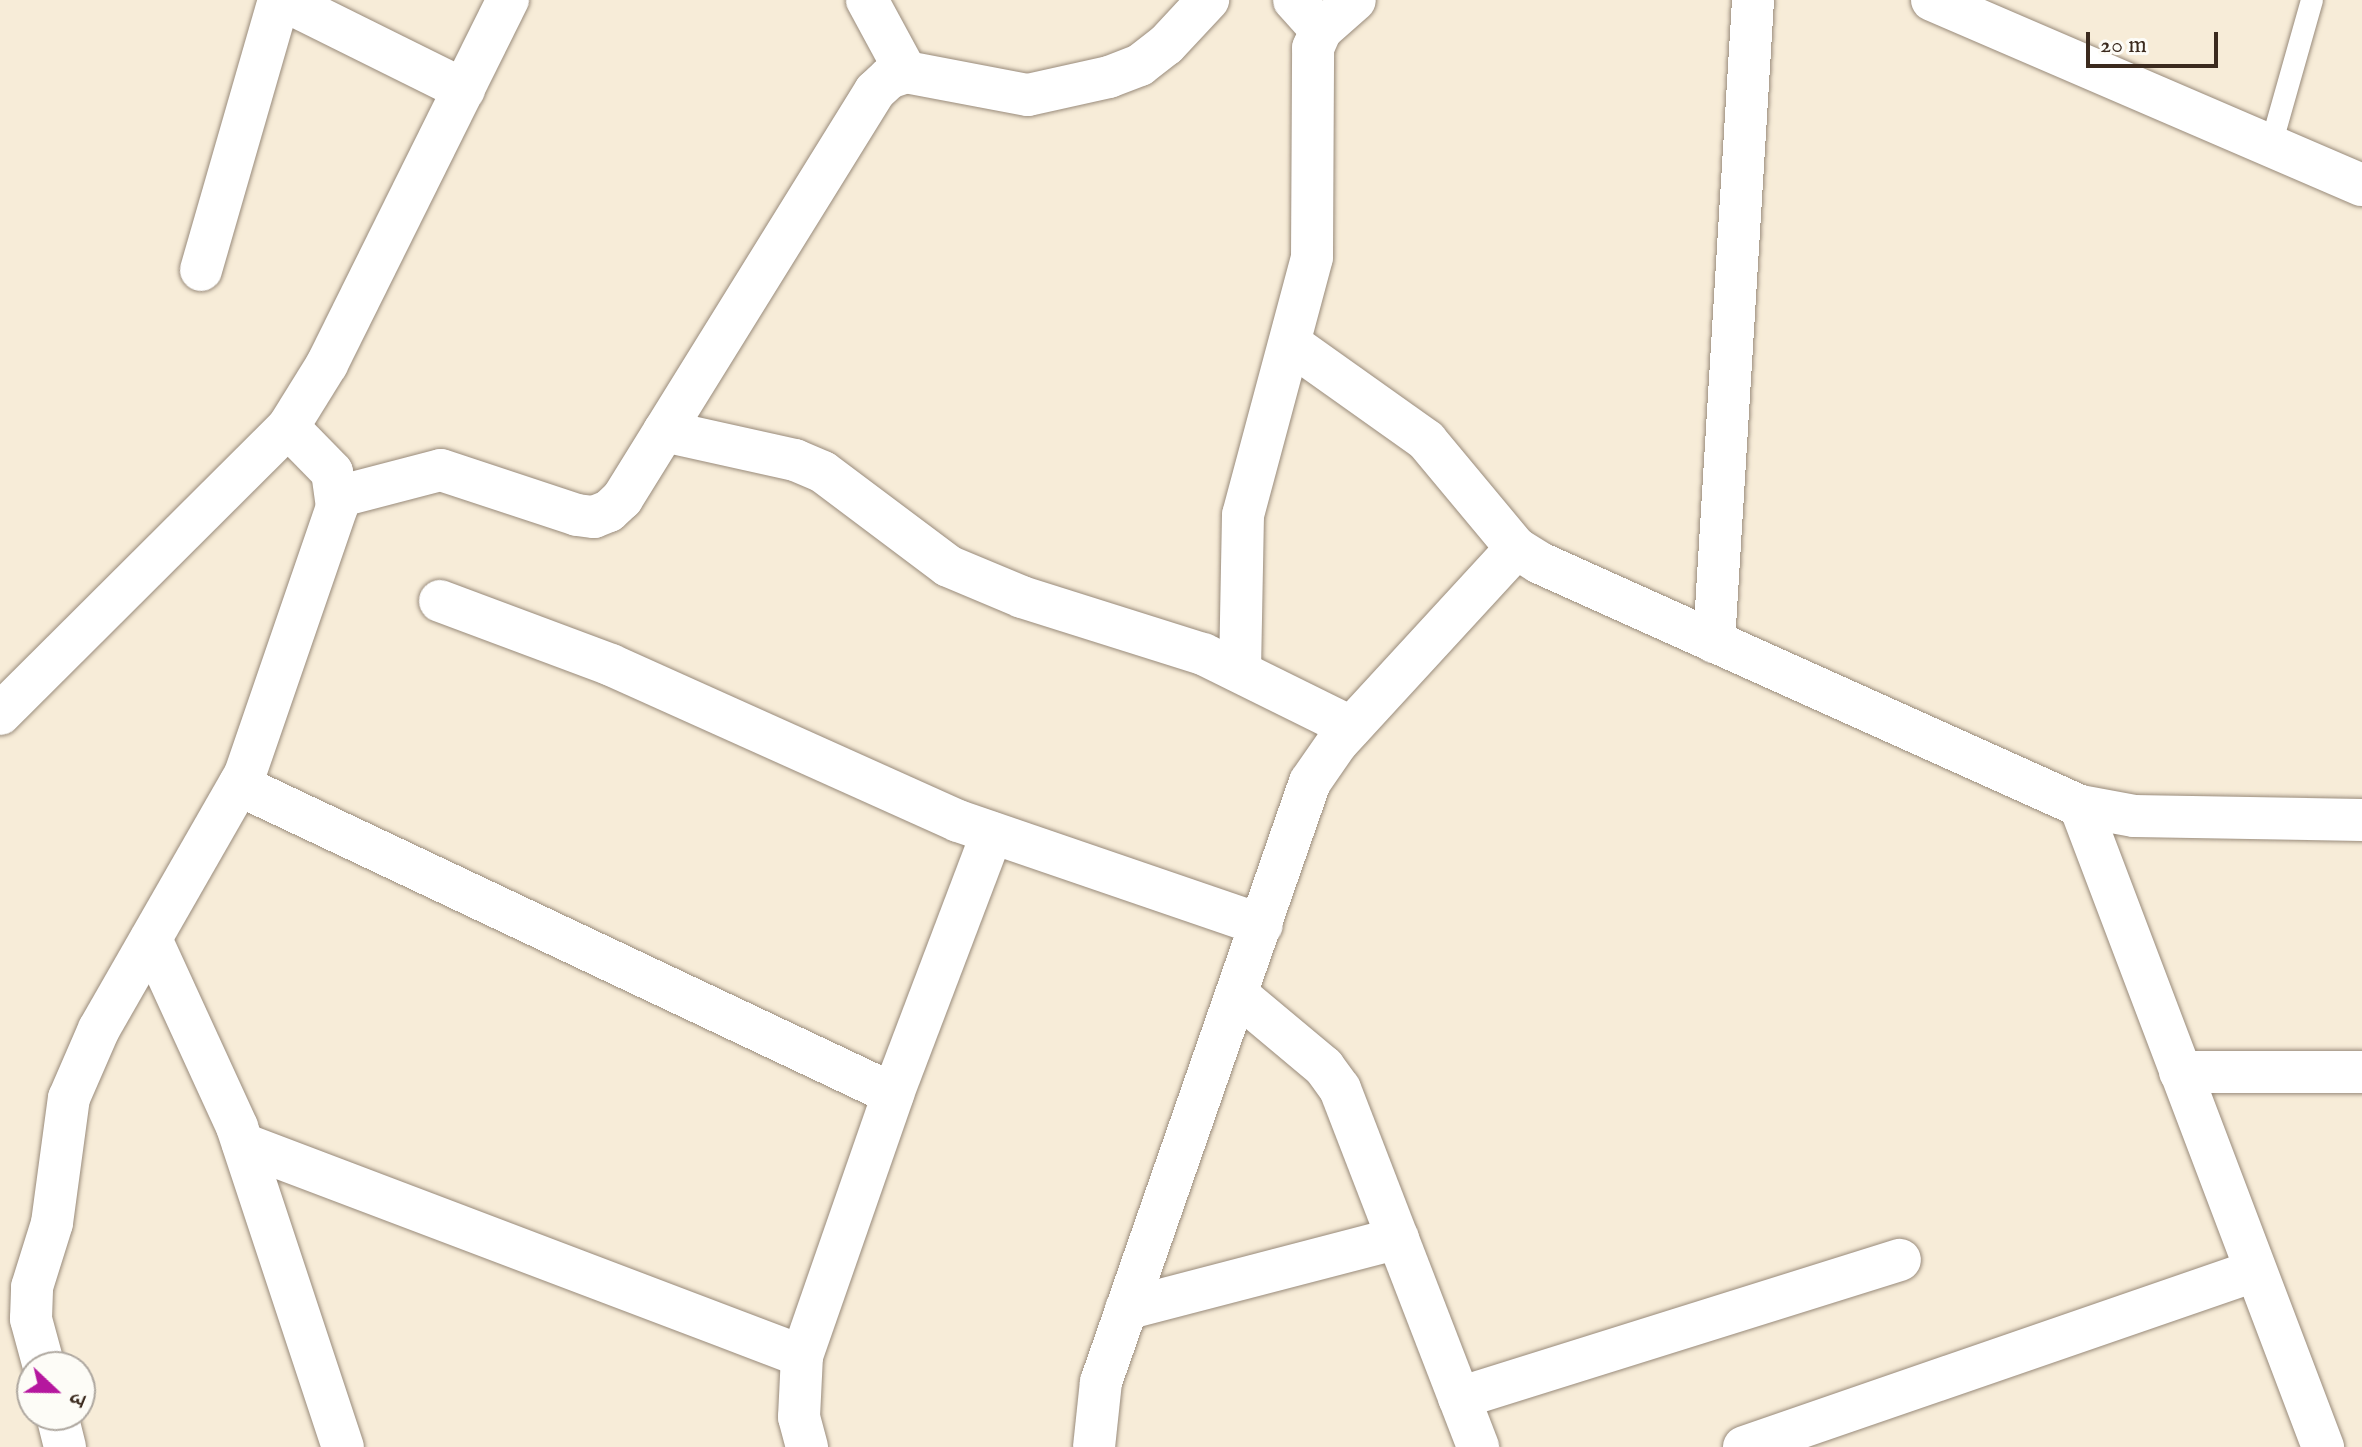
<!DOCTYPE html>
<html>
<head>
<meta charset="utf-8">
<style>
	body { margin:0 }
	#map { position:relative; width:2362px; height:1447px; overflow:hidden; background:#f7ecd8; font-family:"IM FELL English","Noto Serif Devanagari",serif }
	div>[style] { position:absolute }
	.roads { filter:drop-shadow(0 0 2px #998b7b) drop-shadow(0 0 2px #998b7b) }
	.lane>* { height:22px; margin:-11px; padding:0 11px; transform-origin:11px; border-radius:11px; background:#fff }
	.street>* { height:42px; margin:-21px; padding:0 21px; transform-origin:21px; border-radius:21px; background:#fff }
	span { translate:-50% -50%; white-space:nowrap; text-align:center; line-height:1.15; -webkit-text-stroke:8px #fdfcf7; paint-order:stroke }
	.north { position:absolute; left:16px; top:1351px; width:80px; height:80px; box-sizing:border-box; background:#fdfcf7; border:2px solid #afa8a0; border-radius:50%; rotate:112deg; font-size:22px; font-weight:700; line-height:32px; text-align:center; color:#3b2a1e }
	.north::after { content:''; display:block; margin:auto; width:28px; height:36px; background:#b5179e; clip-path:polygon(50% 0,100% 100%,50% 72%,0 100%) }
	.scale { position:absolute; left:2086px; top:32px; width:132px; height:36px; box-sizing:border-box; border:4px solid #3b2a1e; border-top:0; padding-left:10px; font-size:24px; line-height:28px; white-space:nowrap; color:#3b2a1e; -webkit-text-stroke:6px #fdfcf7; paint-order:stroke }
</style>
</head>
<body>
<div id="map">
	<div class="roads">
		<div class="lane">
			<i style="left:2271px;top:145px;width:151px;rotate:-74.2deg"></i>
		</div>
		<div class="street">
			<i style="left:283px;top:0;width:202px;rotate:26.4deg"></i>
			<i style="left:867px;top:0;width:82px;rotate:61.6deg"></i>
			<i style="left:1294px;top:0;width:40px;rotate:48deg"></i>
			<i style="left:1932px;top:0;width:468px;rotate:23.3deg"></i>
			<i style="left:201px;top:270px;width:281px;rotate:-73.9deg"></i>
			<i style="left:1291px;top:344px;width:166px;rotate:35.4deg"></i>
			<i style="left:1426px;top:440px;width:141px;rotate:50.2deg"></i>
			<i style="left:1516px;top:548px;width:28px;rotate:32deg"></i>
			<i style="left:1540px;top:563px;width:592px;rotate:24.23deg"></i>
			<i style="left:2080px;top:806px;width:55px;rotate:10.5deg"></i>
			<i style="left:2134px;top:816px;width:228px;rotate:1deg"></i>
			<i style="left:664px;top:431px;width:134px;rotate:12.5deg"></i>
			<i style="left:795px;top:460px;width:30px;rotate:23deg"></i>
			<i style="left:823px;top:472px;width:156px;rotate:36.9deg"></i>
			<i style="left:948px;top:566px;width:80px;rotate:22.7deg"></i>
			<i style="left:1022px;top:597px;width:190px;rotate:17.5deg"></i>
			<i style="left:1203px;top:654px;width:165px;rotate:26.3deg"></i>
			<i style="left:337px;top:497px;width:107px;rotate:-14.6deg"></i>
			<i style="left:441px;top:470px;width:143px;rotate:18.3deg"></i>
			<i style="left:577px;top:515px;width:17px;rotate:7deg"></i>
			<i style="left:594px;top:517px;width:16px;rotate:-22deg"></i>
			<i style="left:609px;top:511px;width:18px;rotate:-43deg"></i>
			<i style="left:622px;top:499px;width:480px;rotate:-58.2deg"></i>
			<i style="left:875px;top:91px;width:19px;rotate:-43deg"></i>
			<i style="left:889px;top:78px;width:18px;rotate:-19deg"></i>
			<i style="left:906px;top:72px;width:124px;rotate:10.7deg"></i>
			<i style="left:1028px;top:95px;width:83px;rotate:-12.5deg"></i>
			<i style="left:1109px;top:77px;width:33px;rotate:-21deg"></i>
			<i style="left:1140px;top:65px;width:33px;rotate:-38deg"></i>
			<i style="left:1166px;top:45px;width:62px;rotate:-47deg"></i>
			<i style="left:440px;top:601px;width:183px;rotate:20.5deg"></i>
			<i style="left:611px;top:665px;width:380px;rotate:24.2deg"></i>
			<i style="left:958px;top:821px;width:321px;rotate:18.9deg"></i>
			<i style="left:1714px;top:642px;width:643px;rotate:-86.52deg"></i>
			<i style="left:1240px;top:671px;width:156px;rotate:-88.9deg"></i>
			<i style="left:1243px;top:515px;width:267px;rotate:-75deg"></i>
			<i style="left:1312px;top:257px;width:209px;rotate:-89.7deg"></i>
			<i style="left:1313px;top:48px;width:20px;rotate:-66deg"></i>
			<i style="left:1321px;top:30px;width:45px;rotate:-41.4deg"></i>
			<i style="left:0;top:714px;width:407px;rotate:-44.9deg"></i>
			<i style="left:288px;top:427px;width:74px;rotate:-58.2deg"></i>
			<i style="left:327px;top:364px;width:407px;rotate:-63.6deg"></i>
			<i style="left:239px;top:785px;width:723px;rotate:25.29deg"></i>
			<i style="left:2080px;top:806px;width:686px;rotate:69.24deg"></i>
			<i style="left:151px;top:939px;width:207px;rotate:65.4deg"></i>
			<i style="left:237px;top:1127px;width:337px;rotate:71.7deg"></i>
			<i style="left:1238px;top:995px;width:112px;rotate:39.9deg"></i>
			<i style="left:1324px;top:1067px;width:27px;rotate:54deg"></i>
			<i style="left:1340px;top:1089px;width:384px;rotate:68.9deg"></i>
			<i style="left:2180px;top:1072px;width:182px"></i>
			<i style="left:243px;top:1144px;width:598px;rotate:20.77deg"></i>
			<i style="left:1126px;top:1309px;width:281px;rotate:-14.6deg"></i>
			<i style="left:44px;top:1367px;width:50px;rotate:-105.2deg"></i>
			<i style="left:31px;top:1319px;width:32px;rotate:-88deg"></i>
			<i style="left:32px;top:1287px;width:67px;rotate:-72.6deg"></i>
			<i style="left:52px;top:1223px;width:126px;rotate:-82.3deg"></i>
			<i style="left:69px;top:1098px;width:75px;rotate:-66.5deg"></i>
			<i style="left:99px;top:1029px;width:294px;rotate:-60.2deg"></i>
			<i style="left:245px;top:774px;width:282px;rotate:-71deg"></i>
			<i style="left:337px;top:507px;width:35px;rotate:-98deg"></i>
			<i style="left:332px;top:472px;width:63px;rotate:-134.4deg"></i>
			<i style="left:1459px;top:1398px;width:462px;rotate:-17.4deg"></i>
			<i style="left:57px;top:1415px;width:33px;rotate:76deg"></i>
			<i style="left:807px;top:1447px;width:31px;rotate:-105deg"></i>
			<i style="left:799px;top:1417px;width:61px;rotate:-87.2deg"></i>
			<i style="left:802px;top:1356px;width:277px;rotate:-70.8deg"></i>
			<i style="left:893px;top:1094px;width:279px;rotate:-69.2deg"></i>
			<i style="left:1094px;top:1447px;width:65px;rotate:-83.9deg"></i>
			<i style="left:1101px;top:1382px;width:635px;rotate:-70.8deg"></i>
			<i style="left:1310px;top:782px;width:47px;rotate:-55.3deg"></i>
			<i style="left:1337px;top:743px;width:265px;rotate:-47.4deg"></i>
			<i style="left:1744px;top:1447px;width:540px;rotate:-19.04deg"></i>
		</div>
	</div>
	<div class="north">उ</div>
	<div class="scale">20 m</div>
</div>
</body>
</html>
